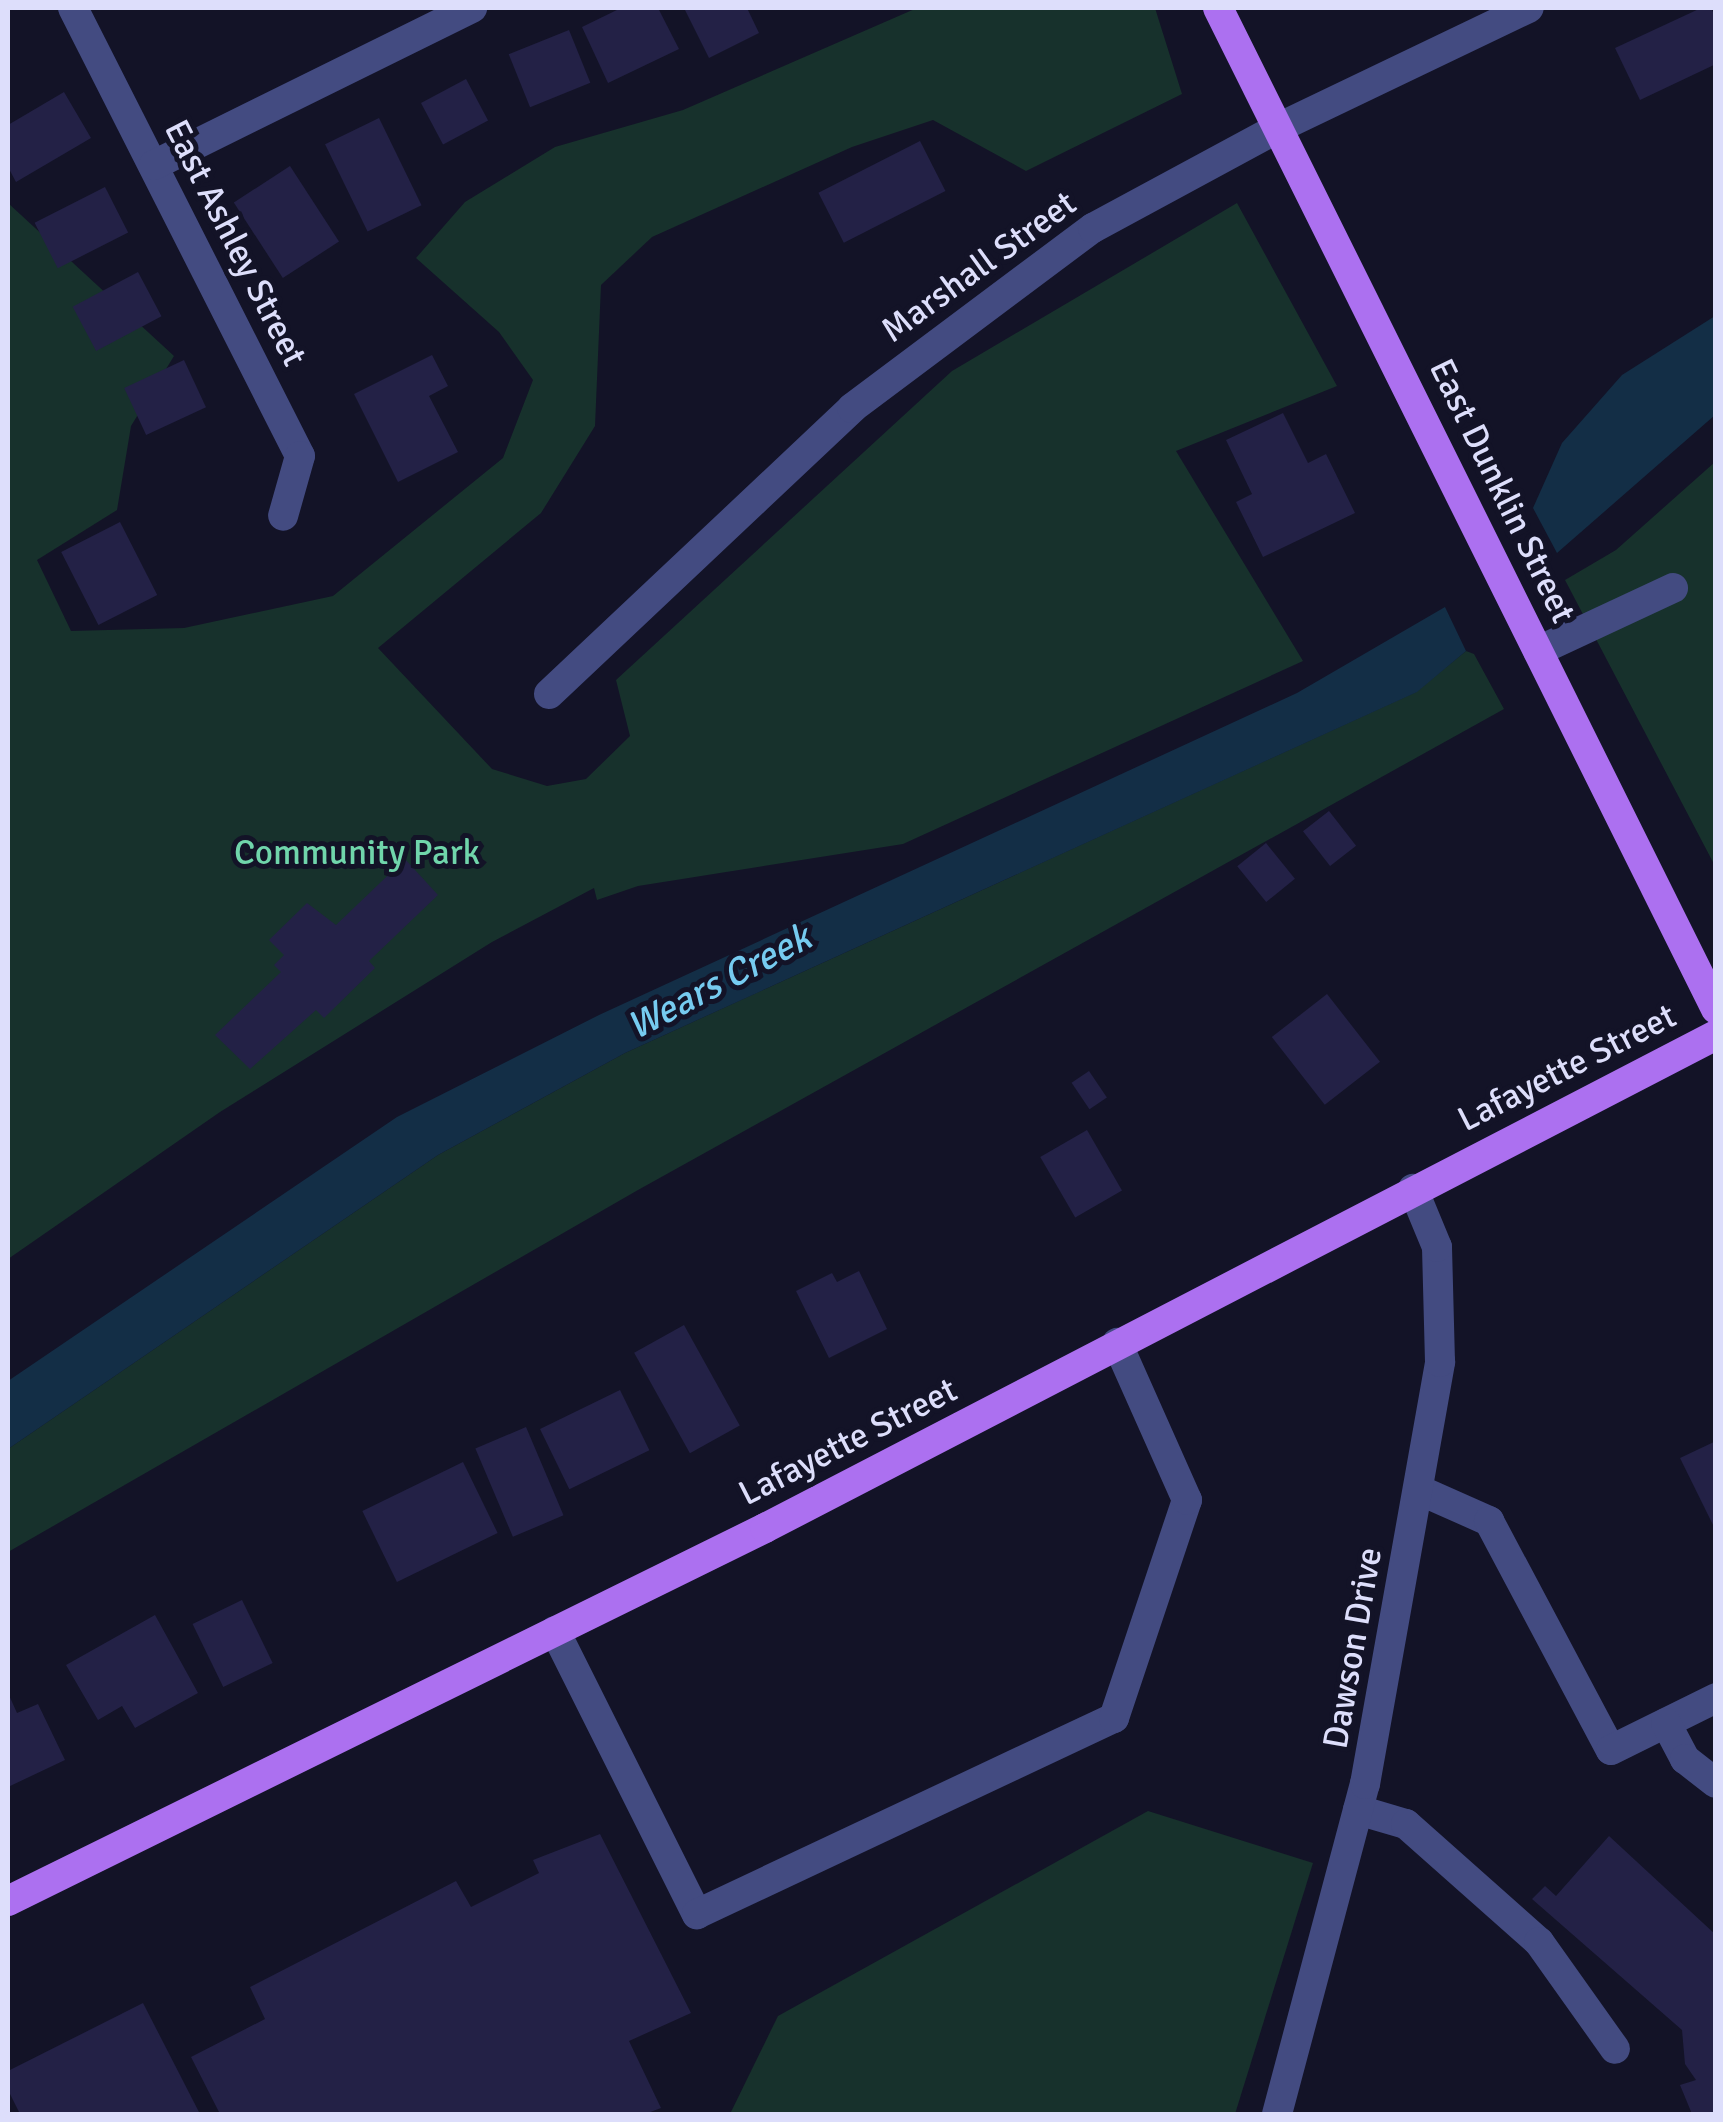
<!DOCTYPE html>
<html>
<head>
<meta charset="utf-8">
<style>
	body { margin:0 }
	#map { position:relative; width:1723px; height:2122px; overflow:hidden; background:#131327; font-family:Signika,sans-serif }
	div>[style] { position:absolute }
	.green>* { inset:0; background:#17312c }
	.water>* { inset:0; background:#132e46 }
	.building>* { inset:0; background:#232146; transform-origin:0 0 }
	.minor>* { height:30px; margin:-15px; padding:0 15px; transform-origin:15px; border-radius:15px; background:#434b81 }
	.major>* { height:30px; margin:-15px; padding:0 15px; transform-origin:15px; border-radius:15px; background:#ac70f0 }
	span { translate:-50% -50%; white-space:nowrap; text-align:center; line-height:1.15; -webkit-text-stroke:10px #131327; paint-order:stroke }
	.street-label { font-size:35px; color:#dddefb }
	.park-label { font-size:35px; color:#70d5ab }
	.water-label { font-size:38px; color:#76cbf0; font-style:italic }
	.frame { position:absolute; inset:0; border:10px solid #dddefb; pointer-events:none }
</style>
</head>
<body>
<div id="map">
	<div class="green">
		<i style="clip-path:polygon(917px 8px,1155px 8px,1182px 94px,1026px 171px,933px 120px,852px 147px,652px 237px,601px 285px,595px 426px,541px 513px,378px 648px,492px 769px,547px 786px,586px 779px,630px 736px,616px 680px,952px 371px,1237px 203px,1337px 386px,1176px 451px,1303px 661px,903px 844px,638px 886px,597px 900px,594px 888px,492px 942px,220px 1112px,8px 1259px,8px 203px,174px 356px,131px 426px,117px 510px,37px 560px,71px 631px,184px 628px,333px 596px,503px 458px,533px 380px,499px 332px,416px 258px,465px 202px,555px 147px,683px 110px)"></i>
		<i style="clip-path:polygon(1715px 462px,1715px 866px,1565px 580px,1616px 550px)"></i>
		<i style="clip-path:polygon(1466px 651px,1474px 654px,1504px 709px,638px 1190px,8px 1552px,8px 1449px,438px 1155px,625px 1053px,1416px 692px)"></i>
		<i style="clip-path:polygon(1148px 1811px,1313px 1863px,1235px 2114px,730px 2114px,778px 2016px)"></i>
	</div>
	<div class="water">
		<i style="clip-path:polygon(1715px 316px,1715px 415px,1557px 553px,1533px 508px,1562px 443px,1622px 375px)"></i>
		<i style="clip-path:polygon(1445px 607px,1466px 651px,1417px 692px,625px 1053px,438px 1155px,8px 1449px,8px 1381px,397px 1117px,599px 1015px,1297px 693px)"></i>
	</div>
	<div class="building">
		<i style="clip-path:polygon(621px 8px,658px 8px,679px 49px,608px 83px,582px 27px)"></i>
		<i style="clip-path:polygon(684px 8px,747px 8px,759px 33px,709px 58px)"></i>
		<i style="clip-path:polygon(1701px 8px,1711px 8px,1716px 18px,1716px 64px,1640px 100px,1615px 48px)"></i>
		<i style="left:569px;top:30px;width:57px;height:65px;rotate:68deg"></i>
		<i style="left:466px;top:79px;width:47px;height:51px;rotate:62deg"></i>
		<i style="clip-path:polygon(64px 92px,91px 138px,16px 182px,8px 167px,8px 125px)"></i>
		<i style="left:379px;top:118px;width:97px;height:60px;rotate:64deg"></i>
		<i style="left:920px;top:141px;width:56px;height:114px;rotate:63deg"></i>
		<i style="left:290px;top:166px;width:90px;height:67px;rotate:57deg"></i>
		<i style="left:105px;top:187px;width:51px;height:79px;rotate:63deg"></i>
		<i style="left:138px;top:272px;width:50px;height:74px;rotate:62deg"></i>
		<i style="clip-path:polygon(432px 355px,448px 386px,429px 396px,458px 452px,398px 482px,354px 394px)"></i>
		<i style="left:184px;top:360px;width:52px;height:66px;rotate:65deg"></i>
		<i style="clip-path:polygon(1283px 413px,1308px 463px,1326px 454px,1355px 513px,1263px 557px,1236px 502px,1252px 494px,1226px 440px)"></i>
		<i style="left:120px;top:522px;width:82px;height:66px;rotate:63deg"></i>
		<i style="left:1329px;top:811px;width:44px;height:33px;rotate:52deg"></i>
		<i style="left:1266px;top:843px;width:46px;height:37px;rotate:51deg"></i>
		<i style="clip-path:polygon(405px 859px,438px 895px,369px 961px,375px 968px,324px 1018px,316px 1010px,250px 1069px,215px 1035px,281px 972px,274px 965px,284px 955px,269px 940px,307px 903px,336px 925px)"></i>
		<i style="left:1327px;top:994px;width:86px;height:70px;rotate:52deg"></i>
		<i style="left:1089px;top:1071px;width:32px;height:21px;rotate:56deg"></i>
		<i style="left:1087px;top:1130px;width:70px;height:54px;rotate:60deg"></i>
		<i style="clip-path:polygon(859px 1271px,887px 1329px,829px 1358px,796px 1291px,832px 1273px,837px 1282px)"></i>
		<i style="left:684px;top:1325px;width:115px;height:57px;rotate:61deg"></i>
		<i style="left:620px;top:1390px;width:67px;height:89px;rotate:64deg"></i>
		<i style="left:526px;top:1427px;width:96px;height:55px;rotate:67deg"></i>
		<i style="clip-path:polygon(1716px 1441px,1716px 1531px,1680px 1458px)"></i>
		<i style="left:463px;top:1462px;width:79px;height:112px;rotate:64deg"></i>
		<i style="left:242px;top:1600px;width:70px;height:55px;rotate:64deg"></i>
		<i style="clip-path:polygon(155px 1615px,198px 1693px,135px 1728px,122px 1706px,98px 1720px,66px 1665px)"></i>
		<i style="clip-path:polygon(8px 1693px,17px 1713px,38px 1704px,65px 1760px,8px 1787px)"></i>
		<i style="clip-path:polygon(600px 1834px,691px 2013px,629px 2041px,661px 2108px,645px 2114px,220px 2114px,191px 2057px,265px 2019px,250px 1987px,456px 1881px,471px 1907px,539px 1873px,533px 1860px)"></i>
		<i style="clip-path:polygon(1609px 1836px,1716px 1935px,1716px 2114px,1692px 2114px,1680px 2085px,1696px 2080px,1685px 2064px,1682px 2030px,1532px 1899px,1545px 1886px,1556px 1896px)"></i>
		<i style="clip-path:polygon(143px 2003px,200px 2114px,20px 2114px,8px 2090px,8px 2071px)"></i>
	</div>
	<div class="minor">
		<i style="left:73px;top:8px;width:502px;rotate:63.13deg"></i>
		<i style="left:300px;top:456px;width:62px;rotate:105.8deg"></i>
		<i style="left:154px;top:165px;width:355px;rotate:-26.3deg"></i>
		<i style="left:1538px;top:651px;width:149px;rotate:-25deg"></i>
		<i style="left:549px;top:694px;width:417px;rotate:-43.3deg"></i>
		<i style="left:852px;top:408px;width:301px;rotate:-36.8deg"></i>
		<i style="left:1093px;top:228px;width:210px;rotate:-28.4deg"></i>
		<i style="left:1278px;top:128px;width:278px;rotate:-25.6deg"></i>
		<i style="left:1419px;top:1490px;width:77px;rotate:23.9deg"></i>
		<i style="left:1489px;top:1521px;width:259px;rotate:62deg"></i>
		<i style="left:1611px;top:1750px;width:117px;rotate:-26.3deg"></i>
		<i style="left:555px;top:1631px;width:317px;rotate:63.4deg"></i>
		<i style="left:697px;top:1914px;width:461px;rotate:-25.2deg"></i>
		<i style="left:1114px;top:1718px;width:230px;rotate:-71.5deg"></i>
		<i style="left:1187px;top:1500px;width:172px;rotate:-114deg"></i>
		<i style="left:1666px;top:1723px;width:41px;rotate:62.2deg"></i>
		<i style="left:1685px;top:1759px;width:39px;rotate:38deg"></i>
		<i style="left:1358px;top:1810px;width:50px;rotate:16.3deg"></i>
		<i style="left:1406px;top:1824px;width:178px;rotate:41.6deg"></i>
		<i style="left:1539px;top:1942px;width:131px;rotate:54.6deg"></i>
		<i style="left:1277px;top:2114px;width:342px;rotate:-75.1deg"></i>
		<i style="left:1365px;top:1784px;width:429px;rotate:-79.9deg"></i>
		<i style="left:1440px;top:1362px;width:115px;rotate:-91.5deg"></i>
		<i style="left:1437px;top:1247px;width:63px;rotate:-112.5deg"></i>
	</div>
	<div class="major">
		<i style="left:1218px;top:8px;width:1118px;rotate:63.55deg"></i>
		<i style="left:8px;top:1901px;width:844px;rotate:-26.23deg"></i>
		<i style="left:765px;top:1528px;width:1071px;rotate:-27.4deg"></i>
	</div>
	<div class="street-label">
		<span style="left:235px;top:243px;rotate:63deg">East Ashley Street</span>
		<span style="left:979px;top:267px;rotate:-36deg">Marshall Street</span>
		<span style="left:1502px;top:491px;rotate:64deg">East Dunklin Street</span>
		<span style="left:1567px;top:1068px;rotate:-27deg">Lafayette Street</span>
		<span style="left:848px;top:1442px;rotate:-27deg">Lafayette Street</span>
		<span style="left:1353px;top:1648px;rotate:-80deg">Dawson Drive</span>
	</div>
	<div class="park-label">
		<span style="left:357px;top:853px">Community Park</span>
	</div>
	<div class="water-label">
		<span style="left:719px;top:982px;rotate:-28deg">Wears Creek</span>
	</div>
	<div class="frame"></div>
</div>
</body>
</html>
